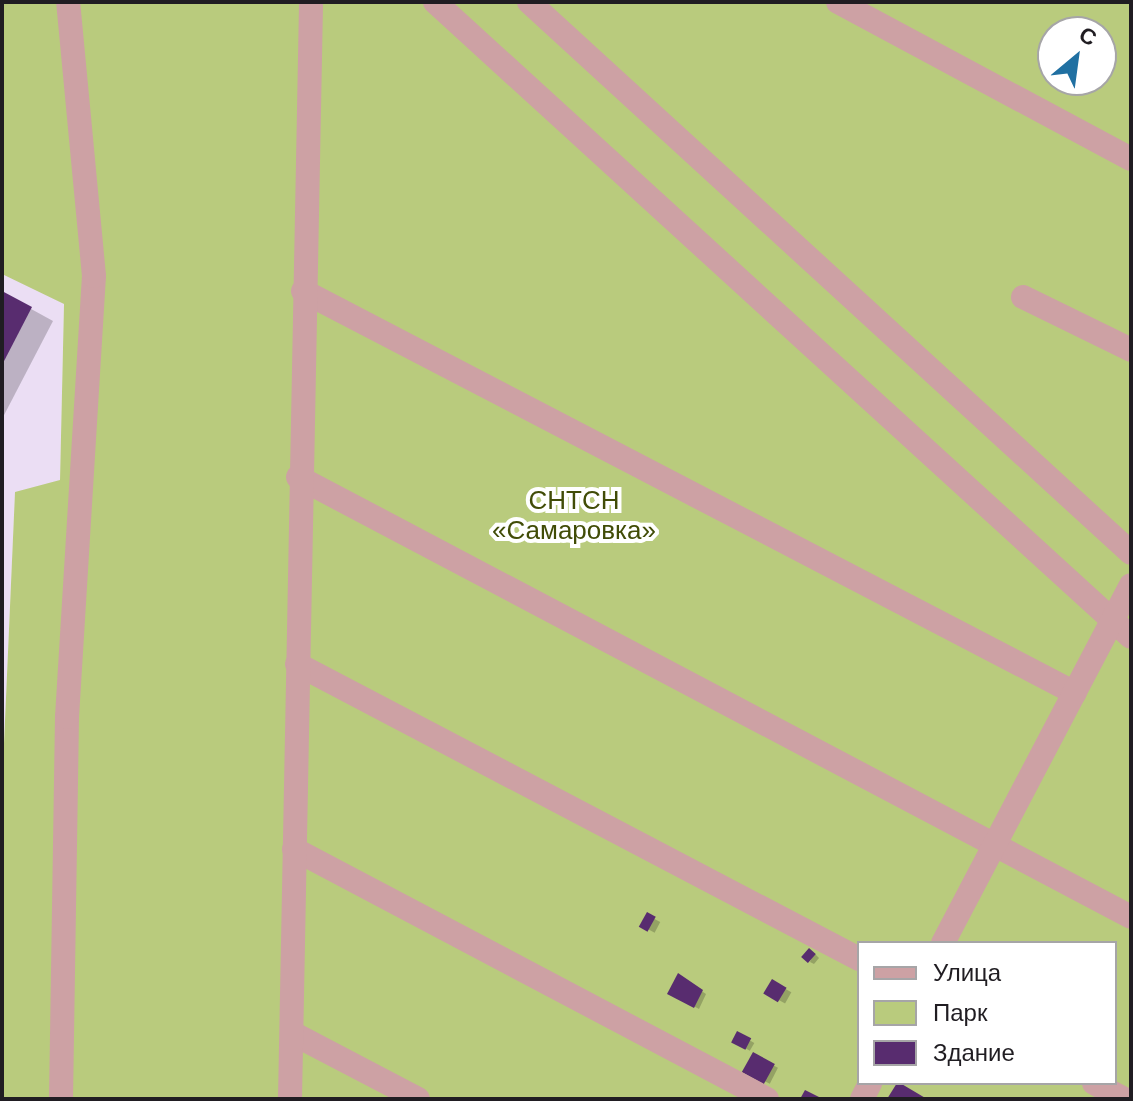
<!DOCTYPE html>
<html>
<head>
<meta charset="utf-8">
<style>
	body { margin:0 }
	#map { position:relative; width:1133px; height:1101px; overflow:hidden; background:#f4ebfa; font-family:Arial,sans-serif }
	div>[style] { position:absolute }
	.built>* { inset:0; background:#ebdef4 }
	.green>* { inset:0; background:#b9cb7d }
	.shadow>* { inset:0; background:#0003; transform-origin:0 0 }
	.building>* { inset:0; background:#582c6f; transform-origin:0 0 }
	.minor>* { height:24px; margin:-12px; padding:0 12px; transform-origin:12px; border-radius:12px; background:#cda1a4 }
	span { translate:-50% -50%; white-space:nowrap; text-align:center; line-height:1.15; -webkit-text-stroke:8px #fff; paint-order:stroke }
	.park-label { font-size:26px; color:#414c07 }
	.frame { position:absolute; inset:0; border:4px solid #201d22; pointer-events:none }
	.legend { position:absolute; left:857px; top:941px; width:260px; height:144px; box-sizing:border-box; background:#fff; border:2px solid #a6a5a7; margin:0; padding:10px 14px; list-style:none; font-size:24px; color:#201d22 }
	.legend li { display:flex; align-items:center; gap:16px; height:40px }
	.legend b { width:40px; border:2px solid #a6a5a7 }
	.north { position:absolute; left:1037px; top:16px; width:80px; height:80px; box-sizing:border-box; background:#fff; border:2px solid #a6a5a7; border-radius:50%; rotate:29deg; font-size:22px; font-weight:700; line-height:32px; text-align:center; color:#201d22 }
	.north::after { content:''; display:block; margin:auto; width:28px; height:36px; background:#2070a2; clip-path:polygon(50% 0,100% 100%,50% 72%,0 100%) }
</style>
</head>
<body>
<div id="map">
	<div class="built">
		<i style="clip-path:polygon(2px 270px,64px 304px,60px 481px,15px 493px,2px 789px)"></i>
	</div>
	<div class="green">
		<i style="clip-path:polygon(evenodd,2px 2px,1131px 2px,1131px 1099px,2px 1099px,2px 789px,15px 492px,60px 480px,64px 304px,2px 274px,2px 2px,1053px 32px,1101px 32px,1101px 80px,1053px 80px,1053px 32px,2px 2px,859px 943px,1115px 943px,1115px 1083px,859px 1083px,859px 943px)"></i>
	</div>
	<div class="shadow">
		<i style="clip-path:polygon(2px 293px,53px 321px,2px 419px)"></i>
		<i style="left:647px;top:915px;width:15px;height:12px;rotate:28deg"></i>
		<i style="clip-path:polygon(814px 953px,819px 958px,814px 964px,810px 962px)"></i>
		<i style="clip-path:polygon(679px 976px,706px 994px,699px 1009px,670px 993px)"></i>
		<i style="left:773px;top:982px;width:21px;height:13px;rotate:29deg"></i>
		<i style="left:737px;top:1033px;width:20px;height:9px;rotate:30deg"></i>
		<i style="left:753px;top:1055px;width:28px;height:18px;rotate:27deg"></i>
	</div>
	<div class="building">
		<i style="clip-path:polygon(2px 291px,32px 307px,2px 365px)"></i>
		<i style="left:647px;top:912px;width:10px;height:17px;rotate:29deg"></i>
		<i style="left:809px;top:948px;width:9px;height:12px;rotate:41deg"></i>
		<i style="clip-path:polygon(678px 973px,703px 990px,694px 1008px,667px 994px)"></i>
		<i style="left:772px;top:979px;width:17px;height:17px;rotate:31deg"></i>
		<i style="left:737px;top:1031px;width:16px;height:13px;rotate:27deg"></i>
		<i style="left:753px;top:1052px;width:25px;height:23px;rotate:29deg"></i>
		<i style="clip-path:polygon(897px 1083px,900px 1083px,927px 1099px,887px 1099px)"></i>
		<i style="clip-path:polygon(805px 1090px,823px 1099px,800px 1099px)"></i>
	</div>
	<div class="minor">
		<i style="left:435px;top:2px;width:942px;rotate:42.38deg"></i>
		<i style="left:529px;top:2px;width:816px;rotate:42.47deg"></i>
		<i style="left:838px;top:2px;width:332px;rotate:28.2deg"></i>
		<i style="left:303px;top:291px;width:870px;rotate:27.51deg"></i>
		<i style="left:1023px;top:297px;width:120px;rotate:26.1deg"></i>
		<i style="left:298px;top:477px;width:942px;rotate:27.84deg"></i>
		<i style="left:297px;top:664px;width:635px;rotate:27.7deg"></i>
		<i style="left:294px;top:849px;width:535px;rotate:27.86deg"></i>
		<i style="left:943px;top:943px;width:404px;rotate:-62.3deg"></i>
		<i style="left:292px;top:1033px;width:142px;rotate:27.6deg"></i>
		<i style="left:1094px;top:1083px;width:34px;rotate:28deg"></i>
		<i style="left:61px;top:1099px;width:382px;rotate:-89.1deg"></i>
		<i style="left:67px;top:717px;width:442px;rotate:-86.5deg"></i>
		<i style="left:94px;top:276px;width:275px;rotate:-95.4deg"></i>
		<i style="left:290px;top:1099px;width:1097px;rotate:-88.9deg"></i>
		<i style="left:862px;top:1099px;width:18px;rotate:-63deg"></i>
	</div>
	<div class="park-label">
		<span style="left:574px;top:516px">СНТСН<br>«Самаровка»</span>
	</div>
	<div class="frame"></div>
	<ul class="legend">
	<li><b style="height:10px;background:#cda1a4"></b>Улица</li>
	<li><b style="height:22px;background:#b9cb7d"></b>Парк</li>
	<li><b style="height:22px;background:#582c6f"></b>Здание</li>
	</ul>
	<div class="north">С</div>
</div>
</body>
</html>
